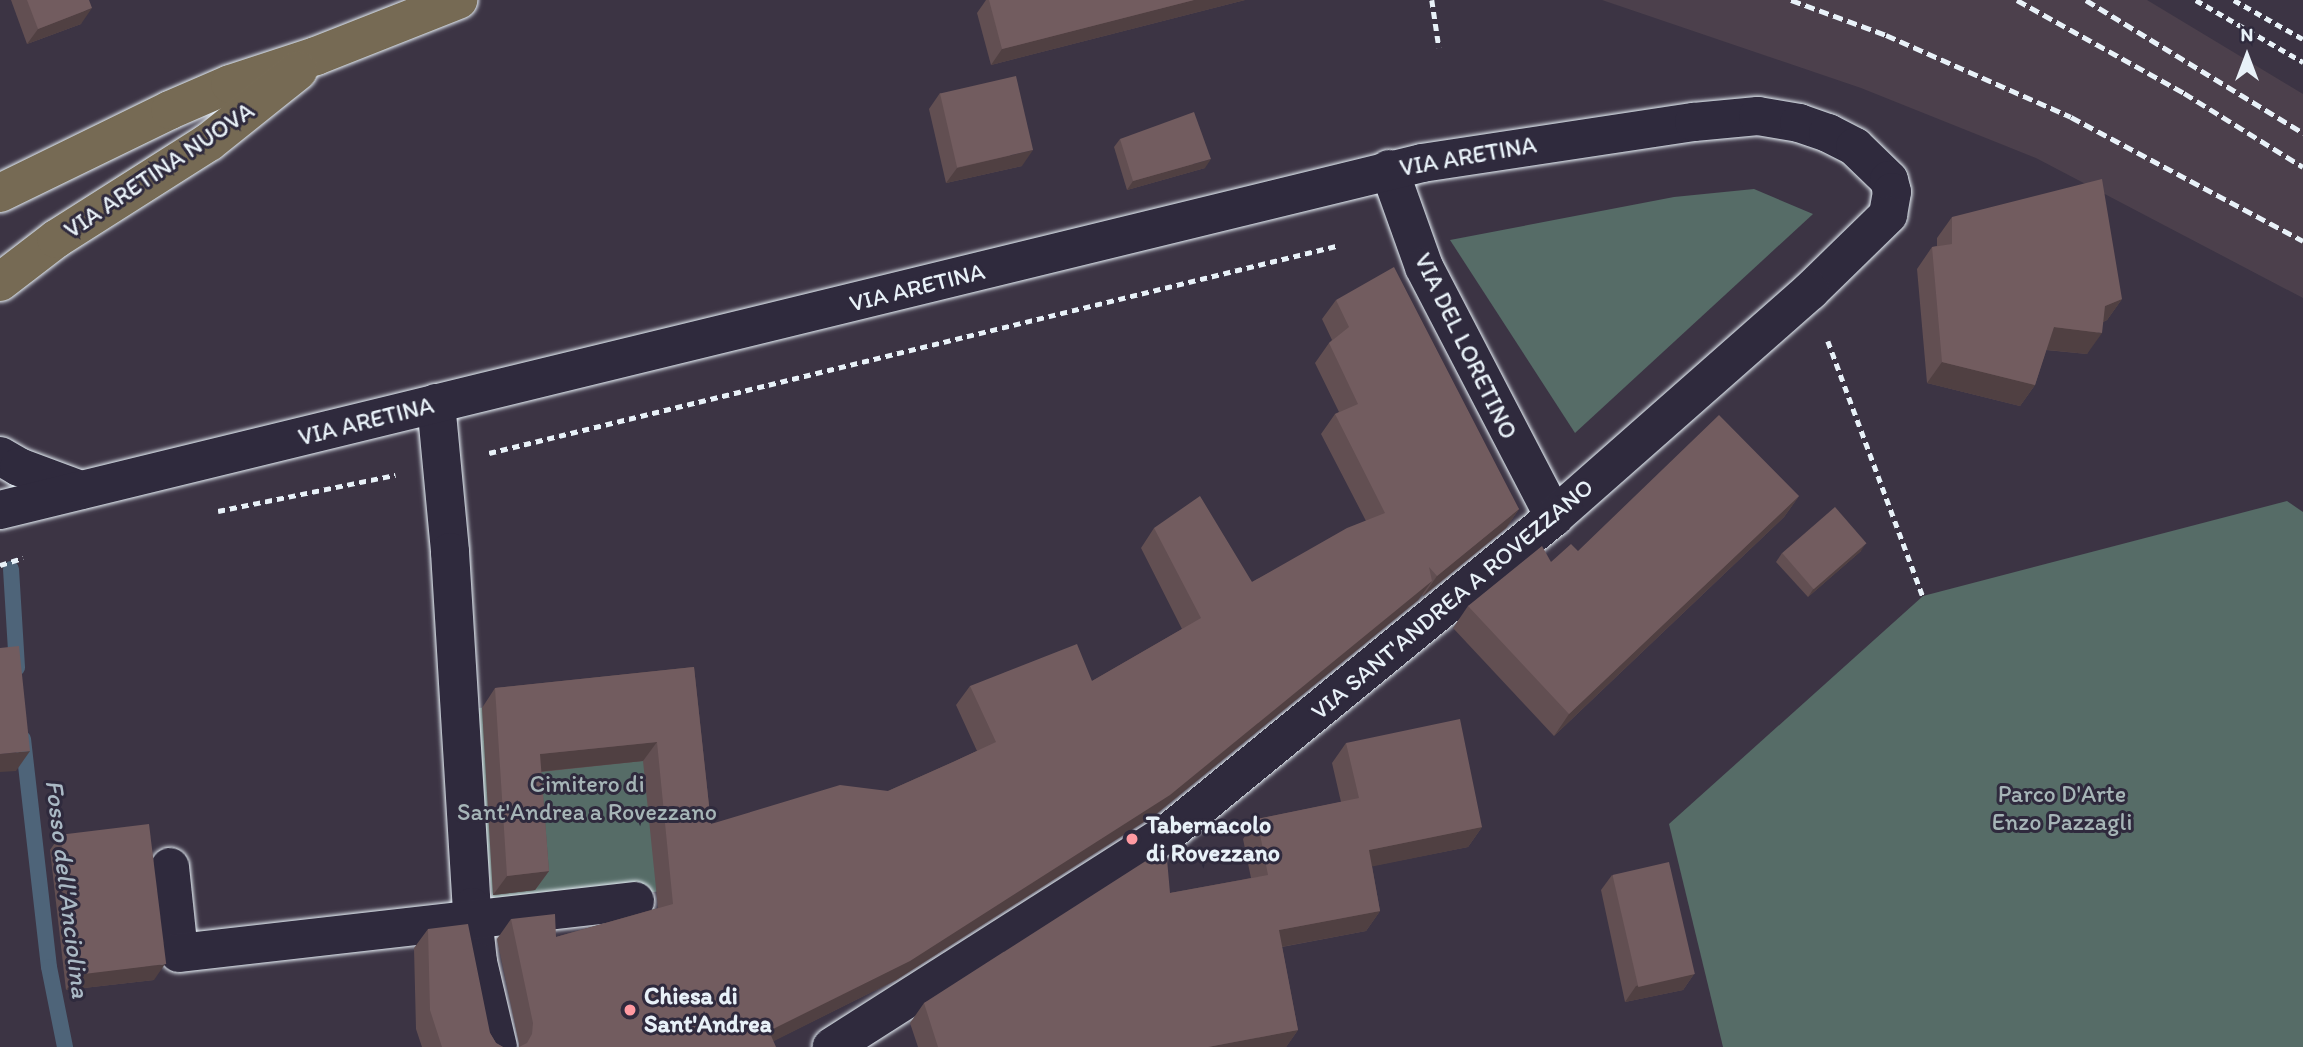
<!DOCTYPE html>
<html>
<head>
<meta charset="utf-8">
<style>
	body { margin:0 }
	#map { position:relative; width:2303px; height:1047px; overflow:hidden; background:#3c3444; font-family:Itim,sans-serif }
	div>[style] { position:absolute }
	.built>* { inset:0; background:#4c404c }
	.green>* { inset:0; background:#566c67; transform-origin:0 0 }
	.stream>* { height:16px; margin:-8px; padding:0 8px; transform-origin:8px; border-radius:8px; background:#4e6479 }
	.path>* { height:4.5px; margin-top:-2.25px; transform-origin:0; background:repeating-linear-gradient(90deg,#e8f1f8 0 7px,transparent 0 12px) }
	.roads { filter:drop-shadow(0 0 2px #e8f1f8) drop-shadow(0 0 2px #e8f1f8) }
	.minor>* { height:38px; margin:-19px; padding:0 19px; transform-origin:19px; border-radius:19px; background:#2f2a3d }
	.major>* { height:38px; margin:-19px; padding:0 19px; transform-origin:19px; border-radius:19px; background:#766a54 }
	.rail>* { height:5px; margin-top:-2.5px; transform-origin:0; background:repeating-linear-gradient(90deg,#e8f1f8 0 10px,transparent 0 15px) }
	.wall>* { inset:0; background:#624f52 }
	.shaded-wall>* { inset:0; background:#504042 }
	.building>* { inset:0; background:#725c5f; transform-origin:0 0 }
	.dots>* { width:19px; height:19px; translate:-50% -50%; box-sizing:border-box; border:4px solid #2f2a3d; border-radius:50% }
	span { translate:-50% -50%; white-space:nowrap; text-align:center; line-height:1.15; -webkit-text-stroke:6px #2f2a3d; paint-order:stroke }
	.street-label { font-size:24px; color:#e8f1f8 }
	.park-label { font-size:24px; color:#a6b5b7 }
	.poi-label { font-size:24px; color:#e8f1f8; font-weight:700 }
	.left { translate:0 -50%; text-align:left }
	.water-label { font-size:26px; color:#aab9c5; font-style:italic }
	.north { position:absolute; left:2212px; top:21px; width:70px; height:70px; -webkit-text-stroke:5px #2f2a3d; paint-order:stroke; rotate:0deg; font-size:19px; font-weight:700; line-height:28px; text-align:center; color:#e8f1f8 }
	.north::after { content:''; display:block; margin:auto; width:24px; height:32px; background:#e8f1f8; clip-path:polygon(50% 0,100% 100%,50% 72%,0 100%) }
</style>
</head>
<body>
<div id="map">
	<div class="built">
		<i style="clip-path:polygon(1602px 0,2147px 0,2303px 94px,2303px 298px,2036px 158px,1861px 88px)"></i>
	</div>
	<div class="green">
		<i style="clip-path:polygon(1754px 189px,1813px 214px,1575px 433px,1450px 240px,1674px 197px)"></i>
		<i style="clip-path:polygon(2287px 501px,2303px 512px,2303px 1047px,1723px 1047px,1669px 824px,1923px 596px)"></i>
		<i style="left:680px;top:687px;width:201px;height:209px;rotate:84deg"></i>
	</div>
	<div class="stream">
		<i style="left:11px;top:569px;width:99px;rotate:86.5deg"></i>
		<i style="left:23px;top:739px;width:229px;rotate:83.5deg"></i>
		<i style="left:49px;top:967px;width:82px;rotate:78.7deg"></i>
	</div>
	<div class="path">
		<i style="left:1432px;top:0;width:48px;rotate:81.5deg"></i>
		<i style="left:2196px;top:0;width:124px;rotate:30.1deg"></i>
		<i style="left:2234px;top:0;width:79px;rotate:29.5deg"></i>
		<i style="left:1828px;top:341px;width:272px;rotate:69.6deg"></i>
		<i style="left:489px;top:453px;width:872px;rotate:-13.73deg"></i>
		<i style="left:218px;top:511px;width:181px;rotate:-11.5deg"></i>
		<i style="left:0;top:565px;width:24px;rotate:-17deg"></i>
	</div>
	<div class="roads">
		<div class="minor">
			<i style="left:1389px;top:169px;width:104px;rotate:70.3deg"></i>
			<i style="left:1424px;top:267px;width:282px;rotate:62.5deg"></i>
			<i style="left:436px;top:403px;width:150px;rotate:84.6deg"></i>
			<i style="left:450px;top:552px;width:356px;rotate:86.5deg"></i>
			<i style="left:472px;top:907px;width:55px;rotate:83.8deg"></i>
			<i style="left:478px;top:962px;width:87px;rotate:76.8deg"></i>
			<i style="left:0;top:456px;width:22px;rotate:30deg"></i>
			<i style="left:19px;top:467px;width:66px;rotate:20.4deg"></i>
			<i style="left:0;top:510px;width:1464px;rotate:-13.71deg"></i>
			<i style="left:1422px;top:163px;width:275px;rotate:-8.6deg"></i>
			<i style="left:1694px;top:122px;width:64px;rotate:-5.4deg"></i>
			<i style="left:1758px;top:116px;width:42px;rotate:9.7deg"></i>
			<i style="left:1799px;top:123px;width:31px;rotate:19deg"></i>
			<i style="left:1828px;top:133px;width:30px;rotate:27deg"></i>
			<i style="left:1855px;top:147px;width:47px;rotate:44.1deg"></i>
			<i style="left:1889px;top:180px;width:12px;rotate:76deg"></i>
			<i style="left:1892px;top:192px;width:23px;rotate:100deg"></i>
			<i style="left:1888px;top:215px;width:109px;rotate:135.7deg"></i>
			<i style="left:1810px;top:291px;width:341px;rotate:138.6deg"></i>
			<i style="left:1554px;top:517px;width:497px;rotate:140.7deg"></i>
			<i style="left:1169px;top:832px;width:400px;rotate:147.5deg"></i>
			<i style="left:170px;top:867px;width:86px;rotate:84deg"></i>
			<i style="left:179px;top:953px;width:459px;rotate:-6.5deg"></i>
		</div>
		<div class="major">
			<i style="left:0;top:193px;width:189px;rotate:-26deg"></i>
			<i style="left:170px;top:110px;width:65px;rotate:-23.4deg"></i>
			<i style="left:230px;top:84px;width:90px;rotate:-18deg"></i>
			<i style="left:316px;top:56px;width:153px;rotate:-21.5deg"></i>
			<i style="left:0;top:282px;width:71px;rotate:-37.5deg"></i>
			<i style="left:56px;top:239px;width:181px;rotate:-32.4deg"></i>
			<i style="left:209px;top:142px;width:114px;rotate:-38.6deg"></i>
		</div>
	</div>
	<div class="rail">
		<i style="left:1791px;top:0;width:101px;rotate:20.2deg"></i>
		<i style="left:1886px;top:35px;width:202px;rotate:23.9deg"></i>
		<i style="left:2071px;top:117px;width:263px;rotate:28.1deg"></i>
		<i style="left:2017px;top:0;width:191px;rotate:29.1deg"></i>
		<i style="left:2184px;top:93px;width:140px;rotate:31.9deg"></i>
		<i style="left:2086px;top:0;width:255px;rotate:31.5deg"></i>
	</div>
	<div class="wall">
		<i style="clip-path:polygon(11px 0,89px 0,81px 24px,27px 44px)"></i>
		<i style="clip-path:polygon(986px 0,1245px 0,991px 65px,977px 13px)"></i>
		<i style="clip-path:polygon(940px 93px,1022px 166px,946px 183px,929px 109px)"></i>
		<i style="clip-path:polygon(1120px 139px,1205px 168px,1127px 190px,1114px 147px)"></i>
		<i style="clip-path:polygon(1952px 217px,2122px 299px,2107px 320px,2103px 322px,2087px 354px,2046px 350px,2035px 385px,2020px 406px,1927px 383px,1917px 269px,1932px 247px,1937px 246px,1937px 238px)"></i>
		<i style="clip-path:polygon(1336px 300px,1519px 509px,1506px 528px,1423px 596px,1422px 594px,1418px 600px,1156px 814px,896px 980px,773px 1041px,519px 1047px,519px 1043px,497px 939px,511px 919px,556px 937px,658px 908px,643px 761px,541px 772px,549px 871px,535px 890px,493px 895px,482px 708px,495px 688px,694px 667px,711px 824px,888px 791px,953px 762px,977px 751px,956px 705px,970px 686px,1092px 681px,1182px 629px,1141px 548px,1154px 528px,1252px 582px,1366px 521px,1321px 434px,1335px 414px,1339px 412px,1315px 363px,1329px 343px,1332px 340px,1322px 319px)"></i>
		<i style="clip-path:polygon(1799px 496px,1784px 517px,1554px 736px,1453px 628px,1468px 606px,1551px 562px,1578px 551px)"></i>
		<i style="clip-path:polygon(1861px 551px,1808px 597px,1776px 562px,1782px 553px)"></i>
		<i style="clip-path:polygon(1346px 743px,1482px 827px,1468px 847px,1372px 866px,1380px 911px,1366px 931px,1282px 947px,1298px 1030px,1286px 1047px,918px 1047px,910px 1023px,924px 1003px,1170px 893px,1251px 878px,1243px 839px,1257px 819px,1341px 802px,1332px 763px)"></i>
		<i style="clip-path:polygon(61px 834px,154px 980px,66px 990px,50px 850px)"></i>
		<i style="clip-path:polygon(1612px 875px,1694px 974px,1683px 990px,1625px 1002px,1601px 890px)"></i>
		<i style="clip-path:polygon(428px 929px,496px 1043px,503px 1047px,422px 1047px,416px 1029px,414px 948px)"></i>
	</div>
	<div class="shaded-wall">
		<i style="clip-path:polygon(1194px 0,1245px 0,991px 65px,1002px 49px)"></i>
		<i style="clip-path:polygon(92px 8px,81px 24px,27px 44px,38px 29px)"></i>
		<i style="clip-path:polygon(1033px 150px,1022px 166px,946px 183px,957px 168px)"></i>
		<i style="clip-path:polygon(1211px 159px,1205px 168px,1127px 190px,1133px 181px)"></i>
		<i style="clip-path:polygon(2122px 299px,2107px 320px,2090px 328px,2105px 306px)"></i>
		<i style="clip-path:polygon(2054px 327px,2102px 333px,2087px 354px,2039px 349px)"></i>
		<i style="clip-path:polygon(1942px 362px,2035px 385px,2020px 406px,1927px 383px)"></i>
		<i style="clip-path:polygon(1799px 496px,1784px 517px,1554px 736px,1569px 714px)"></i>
		<i style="clip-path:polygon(1519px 509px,1506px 528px,1423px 596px,1437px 576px)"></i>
		<i style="clip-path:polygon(1866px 543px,1861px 551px,1808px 597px,1814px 588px)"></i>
		<i style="clip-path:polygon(1432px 581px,1418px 600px,1156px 814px,896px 980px,762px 1047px,769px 1031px)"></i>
		<i style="clip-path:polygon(657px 742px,643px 761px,526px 773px,540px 754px)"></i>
		<i style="clip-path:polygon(30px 751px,16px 771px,0 772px,0 754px)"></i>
		<i style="clip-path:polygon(1482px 827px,1468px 847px,1355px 870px,1369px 850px)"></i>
		<i style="clip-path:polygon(549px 871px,535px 890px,493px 895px,507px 876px)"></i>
		<i style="clip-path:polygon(1380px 911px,1366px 931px,1265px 950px,1279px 930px)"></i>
		<i style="clip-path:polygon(165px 964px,154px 980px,66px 990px,77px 974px)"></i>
		<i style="clip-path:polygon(1694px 974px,1683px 990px,1625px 1002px,1636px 986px)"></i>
		<i style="clip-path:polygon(1298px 1030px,1286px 1047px,1208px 1047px)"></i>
	</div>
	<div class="building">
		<i style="clip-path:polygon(27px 0,89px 0,92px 8px,38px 29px)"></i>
		<i style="clip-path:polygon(989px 0,1194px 0,1002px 49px)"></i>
		<i style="left:1016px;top:76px;width:76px;height:78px;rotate:77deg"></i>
		<i style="clip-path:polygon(1194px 112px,1211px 159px,1133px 181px,1120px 139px)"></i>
		<i style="clip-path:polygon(2102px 179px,2122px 299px,2105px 306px,2102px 333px,2054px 327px,2035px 385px,1942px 362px,1932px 247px,1952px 244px,1952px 217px)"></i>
		<i style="clip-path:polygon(1394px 267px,1519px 509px,1437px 576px,1429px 567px,1432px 581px,1170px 795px,910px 961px,769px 1031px,776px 1047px,519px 1047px,527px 1043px,532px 1034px,533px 1023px,511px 919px,555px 914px,556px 937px,673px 904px,657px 742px,540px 754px,549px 871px,507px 876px,495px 688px,694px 667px,711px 824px,840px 785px,888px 791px,953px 762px,996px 742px,970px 686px,1077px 644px,1092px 681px,1201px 618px,1154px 528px,1200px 496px,1252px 582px,1347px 528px,1385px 513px,1335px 414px,1358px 404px,1329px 343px,1349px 327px,1336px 300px)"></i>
		<i style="clip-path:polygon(1719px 415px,1799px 496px,1569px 714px,1468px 606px,1542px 546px,1551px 562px,1571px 544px,1578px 551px)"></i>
		<i style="left:1835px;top:507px;width:48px;height:70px;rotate:49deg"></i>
		<i style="clip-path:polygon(19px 646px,30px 751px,0 754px,0 648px)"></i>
		<i style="clip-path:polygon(1460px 719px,1482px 827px,1369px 850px,1380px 911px,1279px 930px,1298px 1030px,1208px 1047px,938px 1047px,924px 1003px,1166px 848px,1170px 893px,1268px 875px,1257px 819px,1359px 798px,1346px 743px)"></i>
		<i style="left:149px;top:824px;width:141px;height:89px;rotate:83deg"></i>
		<i style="left:1669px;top:862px;width:115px;height:58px;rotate:77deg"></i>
		<i style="clip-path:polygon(468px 924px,490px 1033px,496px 1043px,503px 1047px,442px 1047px,430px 1010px,428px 929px)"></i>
	</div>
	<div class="dots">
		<i style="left:1132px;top:839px;background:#ff9aa2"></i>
		<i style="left:630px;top:1010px;background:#ff9aa2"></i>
	</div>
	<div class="street-label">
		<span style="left:1468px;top:156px;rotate:-10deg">VIA ARETINA</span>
		<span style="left:159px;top:170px;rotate:-34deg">VIA ARETINA NUOVA</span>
		<span style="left:917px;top:287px;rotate:-14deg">VIA ARETINA</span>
		<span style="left:1466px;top:346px;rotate:64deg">VIA DEL LORETINO</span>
		<span style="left:366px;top:421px;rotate:-14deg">VIA ARETINA</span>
		<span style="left:1452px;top:599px;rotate:-40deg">VIA SANT'ANDREA A ROVEZZANO</span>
	</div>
	<div class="park-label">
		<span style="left:587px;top:798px">Cimitero di<br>Sant'Andrea a Rovezzano</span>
		<span style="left:2062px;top:808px">Parco D'Arte<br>Enzo Pazzagli</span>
	</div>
	<div class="poi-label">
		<span class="left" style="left:1146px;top:839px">Tabernacolo<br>di Rovezzano</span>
		<span class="left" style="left:644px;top:1010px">Chiesa di<br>Sant'Andrea</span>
	</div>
	<div class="water-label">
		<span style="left:67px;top:889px;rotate:83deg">Fosso dell'Anciolina</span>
	</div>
	<div class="north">N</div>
</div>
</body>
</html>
